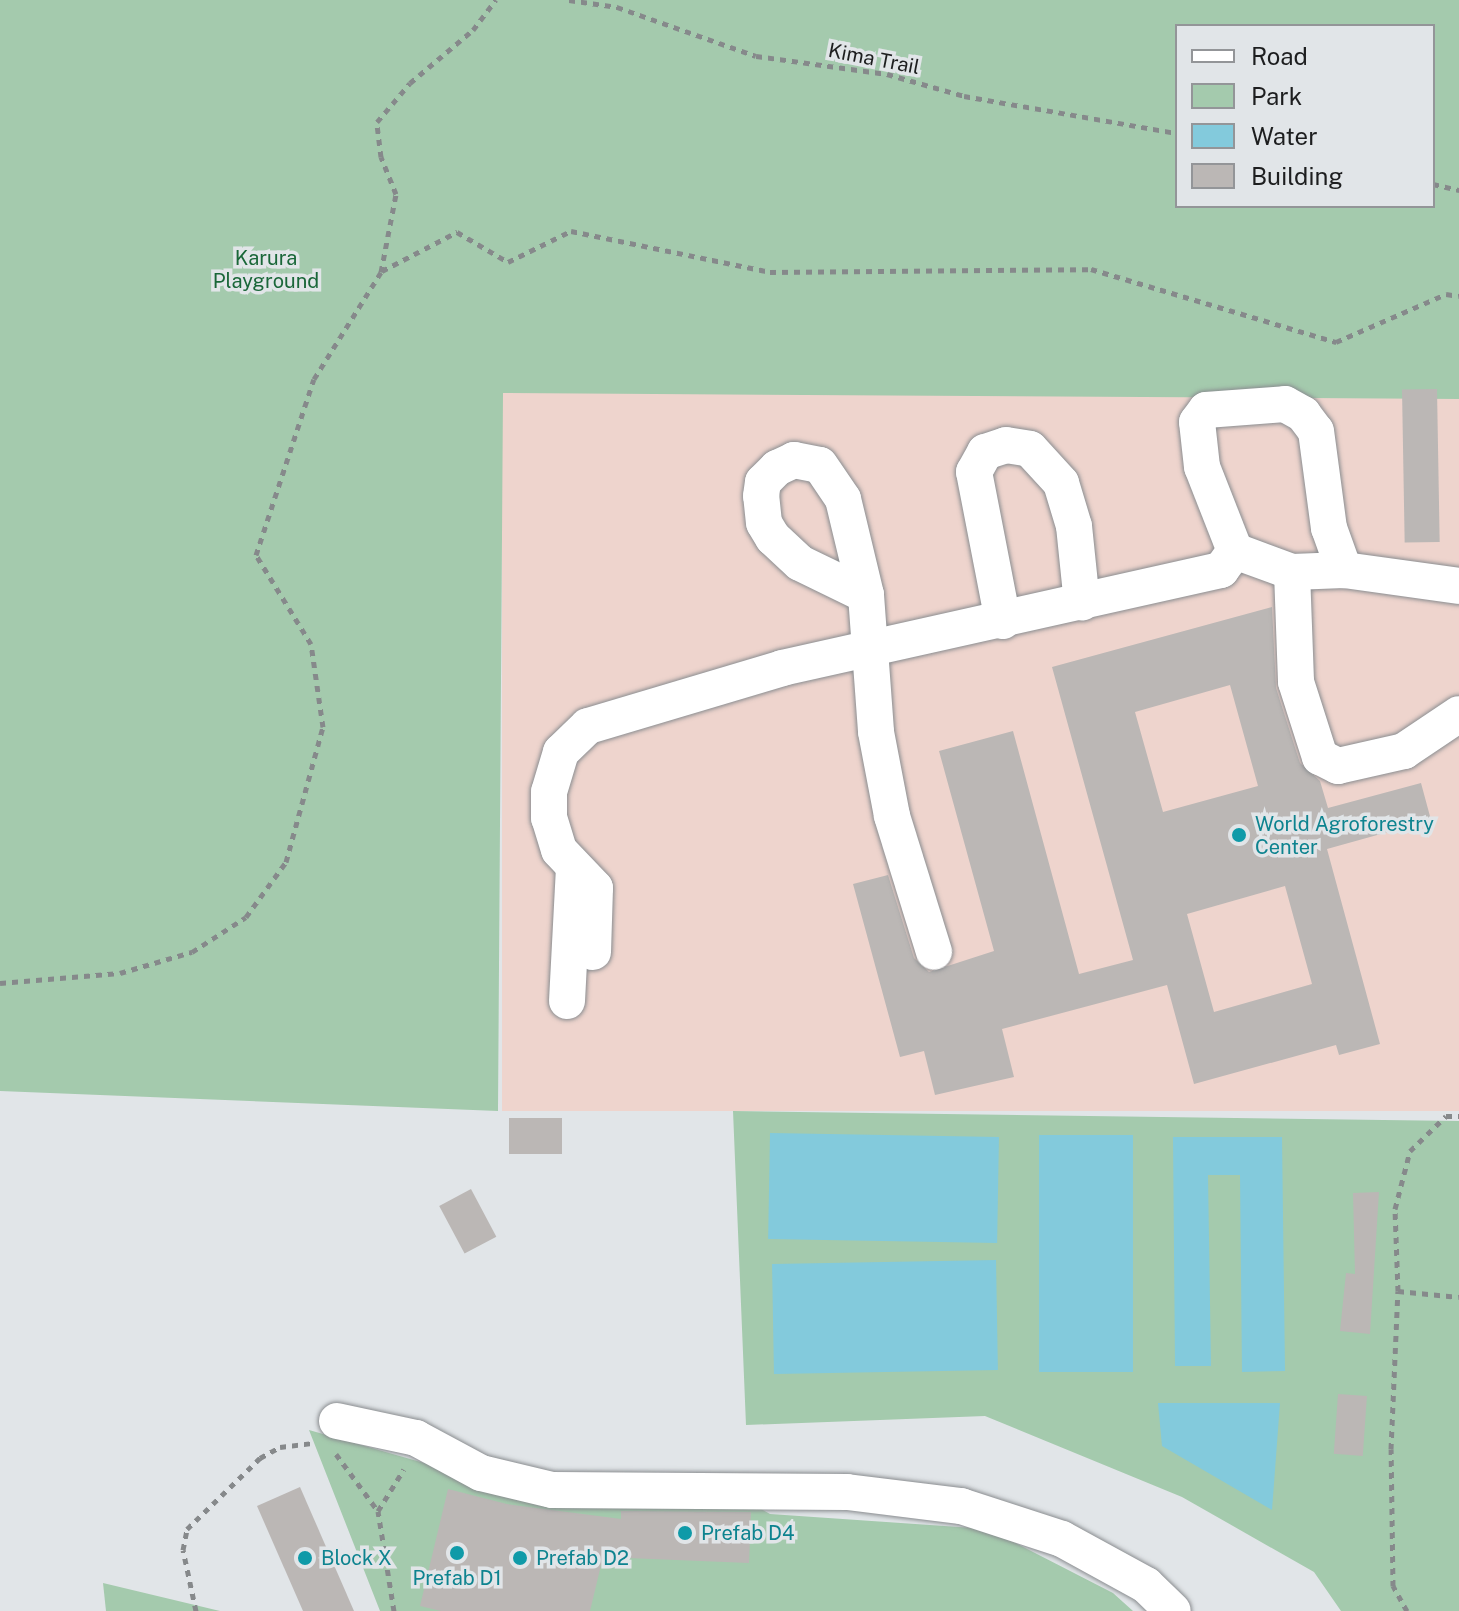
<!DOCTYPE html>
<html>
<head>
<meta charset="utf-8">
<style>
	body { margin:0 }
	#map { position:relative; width:1459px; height:1611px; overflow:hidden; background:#e1e5e8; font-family:"Public Sans",sans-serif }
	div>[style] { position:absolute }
	.industrial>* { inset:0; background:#eed4cd; transform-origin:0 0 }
	.green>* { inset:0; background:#a4caad }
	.water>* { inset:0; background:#83cadc; transform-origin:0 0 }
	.building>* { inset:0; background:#bbb7b5; transform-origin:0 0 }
	.path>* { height:5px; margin-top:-2.5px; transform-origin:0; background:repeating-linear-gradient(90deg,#86898b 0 6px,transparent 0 12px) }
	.roads { filter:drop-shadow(0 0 2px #8a8d90) drop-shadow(0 0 2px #8a8d90) }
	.minor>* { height:36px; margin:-18px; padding:0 18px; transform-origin:18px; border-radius:18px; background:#fff }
	.dots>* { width:22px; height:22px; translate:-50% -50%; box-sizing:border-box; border:4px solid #e1e5e8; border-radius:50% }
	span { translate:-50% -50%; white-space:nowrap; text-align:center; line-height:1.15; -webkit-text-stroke:7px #e1e5e8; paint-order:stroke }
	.street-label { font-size:20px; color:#1d1e1f }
	.park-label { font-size:20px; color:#1a6739 }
	.culture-label { font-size:20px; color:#0d838f }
	.left { translate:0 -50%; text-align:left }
	.legend { position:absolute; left:1175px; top:24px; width:260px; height:184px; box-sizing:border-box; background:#e1e5e8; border:2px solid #939598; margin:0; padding:10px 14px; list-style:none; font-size:24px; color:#1d1e1f }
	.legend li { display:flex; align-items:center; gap:16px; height:40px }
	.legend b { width:40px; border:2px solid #939598 }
</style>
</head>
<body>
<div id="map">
	<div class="industrial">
		<i style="left:502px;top:393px;width:957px;height:718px"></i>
	</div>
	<div class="green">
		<i style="clip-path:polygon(evenodd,0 0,1459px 0,1459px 399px,503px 393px,498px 1111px,0 1091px,0 0,1177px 26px,1433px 26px,1433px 206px,1177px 206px,1177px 26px)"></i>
		<i style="clip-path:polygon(733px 1111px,1459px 1121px,1459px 1611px,1341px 1611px,1314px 1572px,1182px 1497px,985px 1416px,746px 1425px)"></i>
		<i style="clip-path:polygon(309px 1430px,480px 1479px,742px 1498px,770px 1514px,988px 1529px,1113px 1593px,1133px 1611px,380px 1611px)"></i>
		<i style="clip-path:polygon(103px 1583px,220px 1611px,106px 1611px)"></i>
	</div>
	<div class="water">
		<i style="left:770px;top:1133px;width:229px;height:106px;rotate:1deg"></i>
		<i style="left:1133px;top:1135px;width:237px;height:94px;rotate:90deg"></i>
		<i style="clip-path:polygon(1173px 1137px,1282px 1137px,1285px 1371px,1242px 1372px,1240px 1175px,1208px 1175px,1211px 1366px,1175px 1366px)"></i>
		<i style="left:996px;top:1260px;width:110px;height:224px;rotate:89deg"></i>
		<i style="clip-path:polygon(1158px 1403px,1280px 1403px,1272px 1510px,1162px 1446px)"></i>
	</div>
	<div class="building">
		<i style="left:1437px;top:389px;width:153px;height:35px;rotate:89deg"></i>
		<i style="clip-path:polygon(evenodd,1272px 607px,1276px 688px,1300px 763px,1320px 781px,1328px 808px,1421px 783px,1431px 820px,1327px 849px,1380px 1044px,1339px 1055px,1336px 1045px,1194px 1084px,1167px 985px,1002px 1029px,1014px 1077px,935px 1095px,924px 1051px,900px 1057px,853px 884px,888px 875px,914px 958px,929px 972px,994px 951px,939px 751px,1013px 731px,1079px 974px,1133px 960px,1052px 667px,1272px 607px,1230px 685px,1258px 786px,1163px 812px,1135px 712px,1230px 685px,1272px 607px,1285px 886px,1312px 984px,1214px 1012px,1187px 914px,1285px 886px)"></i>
		<i style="left:509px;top:1118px;width:53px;height:36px"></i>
		<i style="left:471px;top:1189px;width:54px;height:36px;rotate:62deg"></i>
		<i style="clip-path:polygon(1379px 1192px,1370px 1334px,1340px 1331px,1346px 1273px,1355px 1274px,1353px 1193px)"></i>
		<i style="left:1338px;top:1394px;width:29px;height:60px;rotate:4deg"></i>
		<i style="clip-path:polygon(300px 1487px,354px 1611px,303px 1611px,257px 1506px)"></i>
		<i style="clip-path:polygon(448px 1489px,507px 1504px,621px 1519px,621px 1511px,751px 1512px,749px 1563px,603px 1557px,590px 1611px,441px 1611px,420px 1606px)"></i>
	</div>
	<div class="path">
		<i style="left:569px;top:0;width:49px;rotate:8.3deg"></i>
		<i style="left:617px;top:7px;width:147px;rotate:19.4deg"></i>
		<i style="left:756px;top:56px;width:132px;rotate:7.8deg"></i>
		<i style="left:887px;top:74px;width:80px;rotate:15.9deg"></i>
		<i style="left:964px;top:96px;width:216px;rotate:9.9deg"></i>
		<i style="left:1433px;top:184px;width:27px;rotate:13deg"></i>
		<i style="left:382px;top:271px;width:85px;rotate:-27.5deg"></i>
		<i style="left:457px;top:232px;width:59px;rotate:30.5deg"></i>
		<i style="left:508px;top:262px;width:70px;rotate:-26.2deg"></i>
		<i style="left:571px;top:231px;width:203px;rotate:11.6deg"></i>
		<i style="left:770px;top:272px;width:321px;rotate:-0.5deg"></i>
		<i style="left:1091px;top:269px;width:256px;rotate:16.6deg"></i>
		<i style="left:1336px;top:342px;width:120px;rotate:-23.6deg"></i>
		<i style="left:1446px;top:294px;width:13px;rotate:9deg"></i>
		<i style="left:0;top:983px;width:120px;rotate:-4.8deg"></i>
		<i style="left:120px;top:973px;width:75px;rotate:-16.3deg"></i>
		<i style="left:192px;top:952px;width:64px;rotate:-32.9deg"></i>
		<i style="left:246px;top:917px;width:68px;rotate:-54deg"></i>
		<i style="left:286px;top:862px;width:140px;rotate:-74.7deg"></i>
		<i style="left:323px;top:727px;width:84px;rotate:-98.2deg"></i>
		<i style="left:311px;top:644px;width:105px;rotate:-121.7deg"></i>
		<i style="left:256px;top:555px;width:185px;rotate:-71.8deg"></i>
		<i style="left:314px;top:379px;width:126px;rotate:-57.9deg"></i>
		<i style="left:381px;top:272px;width:79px;rotate:-79.1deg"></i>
		<i style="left:396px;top:194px;width:40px;rotate:-112deg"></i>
		<i style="left:381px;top:157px;width:35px;rotate:-97deg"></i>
		<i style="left:377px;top:122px;width:51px;rotate:-49.8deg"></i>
		<i style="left:410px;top:83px;width:82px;rotate:-40.1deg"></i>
		<i style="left:473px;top:30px;width:38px;rotate:-53deg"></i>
		<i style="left:1398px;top:1291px;width:61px;rotate:5.6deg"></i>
		<i style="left:336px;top:1454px;width:71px;rotate:53.6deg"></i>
		<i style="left:196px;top:1611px;width:62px;rotate:-102deg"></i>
		<i style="left:183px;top:1550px;width:21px;rotate:-79deg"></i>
		<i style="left:187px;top:1529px;width:102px;rotate:-44.2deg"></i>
		<i style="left:260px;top:1458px;width:23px;rotate:-29deg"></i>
		<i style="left:280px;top:1447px;width:34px;rotate:-7deg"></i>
		<i style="left:394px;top:1611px;width:101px;rotate:-99.1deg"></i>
		<i style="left:378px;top:1511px;width:49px;rotate:-58.2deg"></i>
		<i style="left:1407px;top:1611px;width:29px;rotate:-119deg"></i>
		<i style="left:1393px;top:1586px;width:137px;rotate:-90.8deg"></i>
		<i style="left:1391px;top:1449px;width:158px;rotate:-87.5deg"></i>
		<i style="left:1398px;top:1291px;width:82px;rotate:-92.1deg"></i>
		<i style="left:1395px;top:1209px;width:60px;rotate:-75.5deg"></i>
		<i style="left:1410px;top:1151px;width:50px;rotate:-44.2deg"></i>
		<i style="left:1446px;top:1116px;width:13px"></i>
	</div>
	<div class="roads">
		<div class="minor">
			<i style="left:1235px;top:551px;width:90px;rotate:-111.4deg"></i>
			<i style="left:1202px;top:467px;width:45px;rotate:-96.3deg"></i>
			<i style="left:1197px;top:422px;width:15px;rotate:-53deg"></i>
			<i style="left:1206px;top:410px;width:79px;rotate:-4.3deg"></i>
			<i style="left:1285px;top:404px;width:21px;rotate:29deg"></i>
			<i style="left:1303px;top:414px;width:21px;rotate:53deg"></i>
			<i style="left:1316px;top:431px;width:98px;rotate:82.4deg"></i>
			<i style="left:1329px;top:528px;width:45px;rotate:70.3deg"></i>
			<i style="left:1292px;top:572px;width:110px;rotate:87.9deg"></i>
			<i style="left:1296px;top:682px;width:79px;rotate:72.3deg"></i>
			<i style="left:1320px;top:757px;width:20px;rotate:27deg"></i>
			<i style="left:1338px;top:766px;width:68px;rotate:-12.8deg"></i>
			<i style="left:1404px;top:751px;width:66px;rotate:-33.9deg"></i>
			<i style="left:866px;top:595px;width:73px;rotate:-154.1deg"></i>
			<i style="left:800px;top:563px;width:37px;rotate:-137deg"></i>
			<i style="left:773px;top:538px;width:17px;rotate:-121deg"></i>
			<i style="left:764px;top:523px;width:27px;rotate:-96deg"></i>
			<i style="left:761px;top:496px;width:14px;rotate:-82deg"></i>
			<i style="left:763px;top:482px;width:20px;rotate:-45deg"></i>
			<i style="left:777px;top:468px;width:19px;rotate:-25deg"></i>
			<i style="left:794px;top:460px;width:26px;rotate:11deg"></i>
			<i style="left:820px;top:465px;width:41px;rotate:55.9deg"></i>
			<i style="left:843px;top:499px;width:99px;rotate:76.5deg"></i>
			<i style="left:866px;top:595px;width:137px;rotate:85.8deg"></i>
			<i style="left:876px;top:732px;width:86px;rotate:79.2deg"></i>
			<i style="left:892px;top:816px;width:142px;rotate:72.8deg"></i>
			<i style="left:1003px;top:621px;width:152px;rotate:-101deg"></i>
			<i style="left:974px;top:472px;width:23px;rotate:-61deg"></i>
			<i style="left:985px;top:452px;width:22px;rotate:-18deg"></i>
			<i style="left:1006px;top:445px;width:24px;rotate:9deg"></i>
			<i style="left:1030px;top:449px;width:46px;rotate:47.6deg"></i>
			<i style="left:1061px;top:483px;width:45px;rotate:73.2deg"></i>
			<i style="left:1074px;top:526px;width:77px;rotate:84.1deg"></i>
			<i style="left:593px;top:952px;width:64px;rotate:-88.2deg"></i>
			<i style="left:595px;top:888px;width:52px;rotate:-133.5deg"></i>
			<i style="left:559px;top:850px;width:34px;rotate:-107deg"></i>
			<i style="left:549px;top:818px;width:26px;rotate:-90deg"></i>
			<i style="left:549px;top:792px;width:42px;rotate:-73.3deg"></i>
			<i style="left:561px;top:752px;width:37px;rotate:-44deg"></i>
			<i style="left:588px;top:726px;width:202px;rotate:-16.6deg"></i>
			<i style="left:782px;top:668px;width:450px;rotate:-12.6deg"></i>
			<i style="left:1221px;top:570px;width:24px;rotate:-54deg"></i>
			<i style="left:1235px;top:551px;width:61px;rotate:20.2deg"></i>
			<i style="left:1292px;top:572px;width:52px;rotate:-2.2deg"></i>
			<i style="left:1344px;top:570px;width:116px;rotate:7.9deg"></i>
			<i style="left:567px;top:1001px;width:132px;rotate:-87deg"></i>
			<i style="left:337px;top:1421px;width:81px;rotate:12.1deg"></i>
			<i style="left:416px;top:1438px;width:74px;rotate:28.3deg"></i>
			<i style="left:481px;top:1473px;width:73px;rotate:13.5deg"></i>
			<i style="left:552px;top:1490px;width:295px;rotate:0.4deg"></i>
			<i style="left:847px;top:1492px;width:115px;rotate:7deg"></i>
			<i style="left:961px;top:1506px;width:106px;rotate:18.1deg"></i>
			<i style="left:1062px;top:1539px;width:96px;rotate:28.7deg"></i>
			<i style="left:1146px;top:1585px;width:37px;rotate:44deg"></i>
		</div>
	</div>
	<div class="dots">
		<i style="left:1239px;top:835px;background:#0f9aa8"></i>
		<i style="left:685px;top:1533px;background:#0f9aa8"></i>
		<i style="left:457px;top:1553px;background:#0f9aa8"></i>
		<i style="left:305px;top:1558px;background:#0f9aa8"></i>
		<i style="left:520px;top:1558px;background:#0f9aa8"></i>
	</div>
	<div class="street-label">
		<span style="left:874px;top:59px;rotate:11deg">Kima Trail</span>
	</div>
	<div class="park-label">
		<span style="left:266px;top:270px">Karura<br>Playground</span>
	</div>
	<div class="culture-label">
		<span class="left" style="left:1255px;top:836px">World Agroforestry<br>Center</span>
		<span class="left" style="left:701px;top:1533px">Prefab D4</span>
		<span class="left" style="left:321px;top:1558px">Block X</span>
		<span class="left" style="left:536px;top:1558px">Prefab D2</span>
		<span style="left:457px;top:1578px">Prefab D1</span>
	</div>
	<ul class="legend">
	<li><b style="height:10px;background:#fff"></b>Road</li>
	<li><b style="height:22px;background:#a4caad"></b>Park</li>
	<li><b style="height:22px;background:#83cadc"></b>Water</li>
	<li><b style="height:22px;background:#bbb7b5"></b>Building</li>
	</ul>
</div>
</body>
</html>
